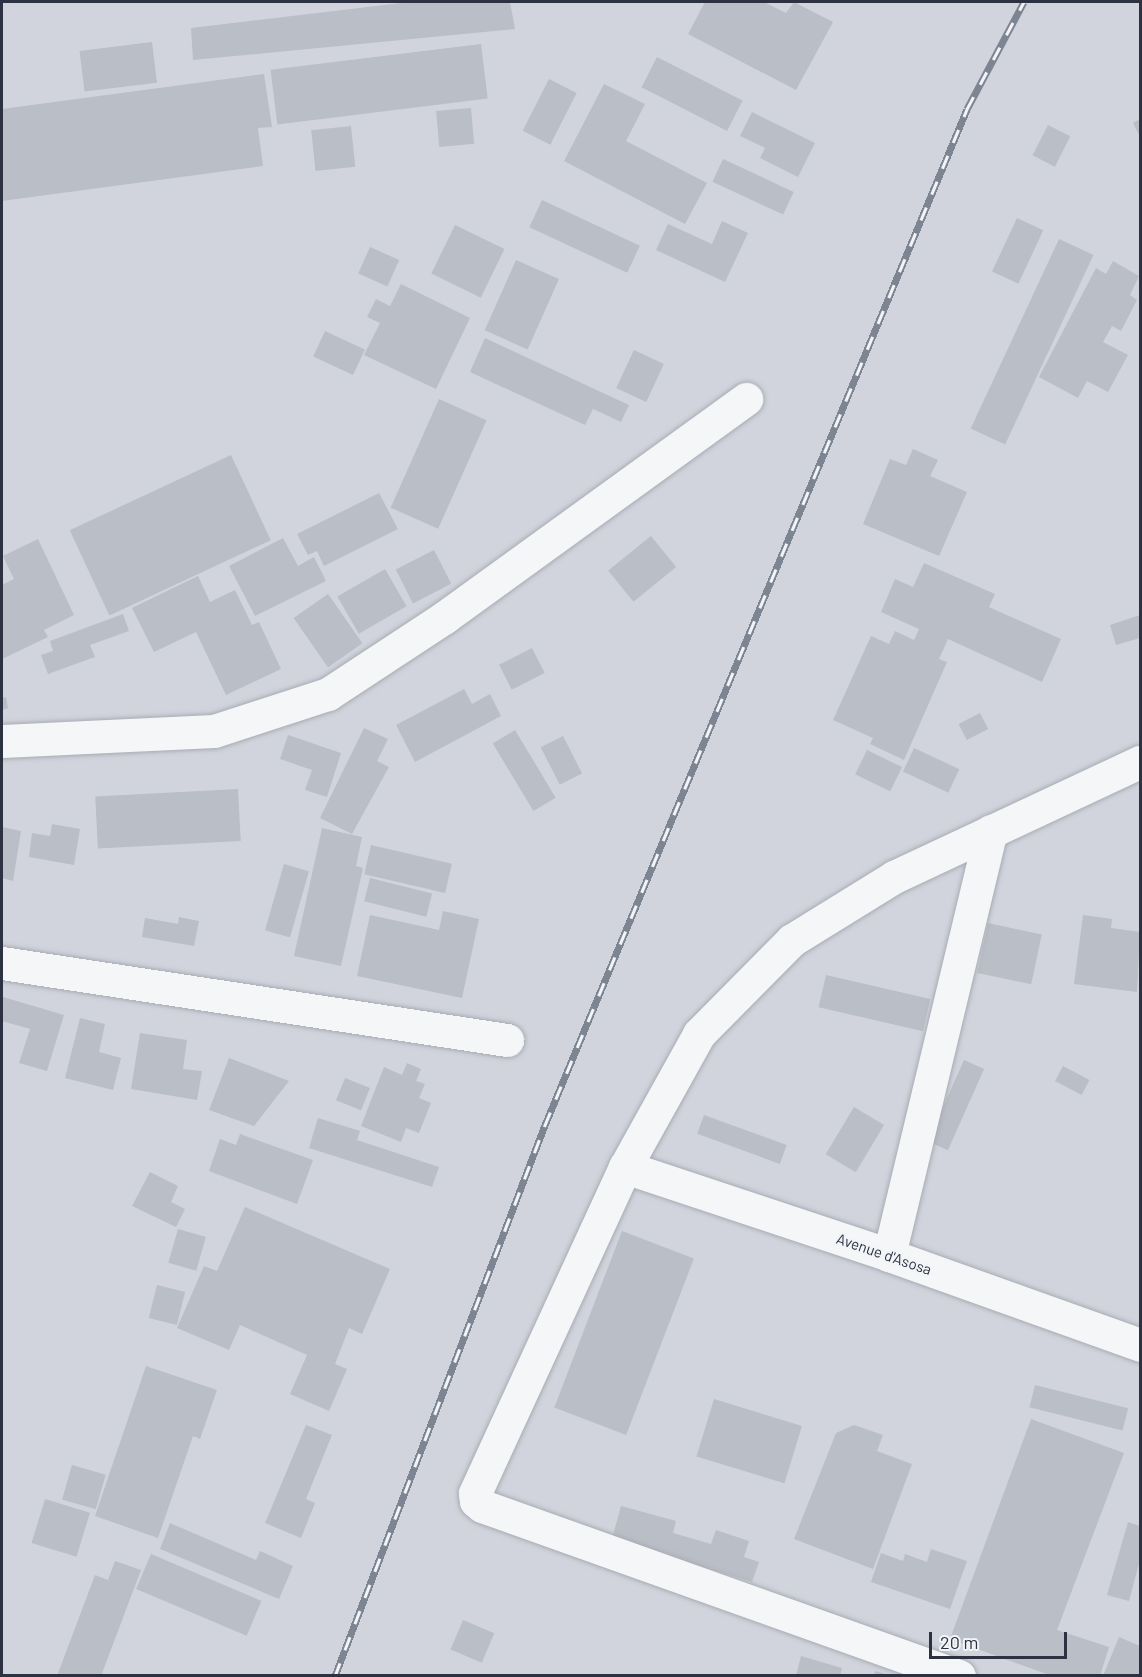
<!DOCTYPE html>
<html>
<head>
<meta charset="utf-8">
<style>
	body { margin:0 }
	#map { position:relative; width:1142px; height:1677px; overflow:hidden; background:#e3e5ea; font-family:Barlow,sans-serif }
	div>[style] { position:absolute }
	.built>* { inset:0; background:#d1d4dc; transform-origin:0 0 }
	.building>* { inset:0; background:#babec6; transform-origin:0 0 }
	.roads { filter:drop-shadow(0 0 2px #a8acb4) drop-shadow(0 0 2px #a8acb4) }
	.minor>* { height:33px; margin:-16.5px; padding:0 16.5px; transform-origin:16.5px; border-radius:16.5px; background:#f5f6f8 }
	.rail>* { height:7px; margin-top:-3.5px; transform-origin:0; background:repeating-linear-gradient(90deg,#f2f4f7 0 14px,#7d8492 0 28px); box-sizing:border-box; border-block:2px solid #7d8492 }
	span { translate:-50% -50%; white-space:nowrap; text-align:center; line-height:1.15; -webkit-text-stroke:5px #f2f4f7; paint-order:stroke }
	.street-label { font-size:15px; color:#2c3241 }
	.frame { position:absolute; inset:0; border:3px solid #2c3241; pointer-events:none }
	.scale { position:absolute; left:929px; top:1632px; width:138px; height:27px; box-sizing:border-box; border:3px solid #2c3241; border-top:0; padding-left:8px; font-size:18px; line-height:21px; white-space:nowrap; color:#2c3241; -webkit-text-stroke:4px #f2f4f7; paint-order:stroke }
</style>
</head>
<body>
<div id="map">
	<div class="built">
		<i style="left:2px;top:2px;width:1138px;height:1673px"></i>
	</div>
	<div class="building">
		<i style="clip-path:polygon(410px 2px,510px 2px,515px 29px,193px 60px,191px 28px)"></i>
		<i style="clip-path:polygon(705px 2px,764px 2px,786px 13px,794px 2px,833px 22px,796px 90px,688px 34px)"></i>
		<i style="left:152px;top:42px;width:41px;height:73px;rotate:83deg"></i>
		<i style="left:481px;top:44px;width:55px;height:212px;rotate:83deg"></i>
		<i style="left:657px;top:57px;width:96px;height:34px;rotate:27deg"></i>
		<i style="clip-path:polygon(264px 74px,272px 127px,258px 128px,263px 166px,2px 201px,2px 109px)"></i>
		<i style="left:549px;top:79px;width:31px;height:58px;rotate:27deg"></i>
		<i style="clip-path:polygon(604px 84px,645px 104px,626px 141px,707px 183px,685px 224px,564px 161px)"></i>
		<i style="left:471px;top:108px;width:36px;height:35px;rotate:85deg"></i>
		<i style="clip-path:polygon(752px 112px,815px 143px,798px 177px,760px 158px,765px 148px,740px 136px)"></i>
		<i style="clip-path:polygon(1140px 119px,1140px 137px,1133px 123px)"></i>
		<i style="left:1048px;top:125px;width:25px;height:34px;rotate:27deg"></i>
		<i style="left:351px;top:126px;width:41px;height:40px;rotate:84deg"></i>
		<i style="left:723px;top:159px;width:78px;height:25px;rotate:25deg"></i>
		<i style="left:542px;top:200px;width:108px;height:30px;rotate:25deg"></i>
		<i style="left:1017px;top:218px;width:29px;height:59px;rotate:25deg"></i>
		<i style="clip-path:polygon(722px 221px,748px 233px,725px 282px,656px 250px,668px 224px,712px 244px)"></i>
		<i style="left:455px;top:225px;width:55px;height:54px;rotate:26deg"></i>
		<i style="left:1059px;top:239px;width:38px;height:209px;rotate:25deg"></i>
		<i style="left:370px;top:247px;width:32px;height:29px;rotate:24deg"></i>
		<i style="left:516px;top:260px;width:47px;height:77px;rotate:24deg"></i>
		<i style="clip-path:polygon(1113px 261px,1139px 276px,1130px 295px,1137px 300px,1121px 331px,1112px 326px,1103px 342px,1128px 355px,1108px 392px,1087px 381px,1078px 398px,1039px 377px,1096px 268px,1106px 274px)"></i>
		<i style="clip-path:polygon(401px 284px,470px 318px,436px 389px,364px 355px,380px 323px,367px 317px,376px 299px,390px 306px)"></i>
		<i style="left:325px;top:331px;width:44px;height:28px;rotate:25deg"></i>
		<i style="clip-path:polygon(485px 338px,629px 405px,621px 422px,593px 409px,585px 425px,470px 372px)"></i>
		<i style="left:634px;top:350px;width:33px;height:42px;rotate:25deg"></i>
		<i style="left:439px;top:399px;width:52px;height:119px;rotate:24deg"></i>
		<i style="clip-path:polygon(913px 449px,938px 460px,930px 476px,967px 492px,939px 556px,863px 524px,890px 459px,906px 465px)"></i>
		<i style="left:231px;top:455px;width:94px;height:178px;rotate:65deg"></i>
		<i style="clip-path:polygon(379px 493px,398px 529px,324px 566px,317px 551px,308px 555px,297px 534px)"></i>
		<i style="left:651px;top:536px;width:40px;height:55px;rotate:51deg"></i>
		<i style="clip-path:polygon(283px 538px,298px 566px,314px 557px,326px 581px,255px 616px,229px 566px)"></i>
		<i style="clip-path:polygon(38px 539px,74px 615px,44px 630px,48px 637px,2px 659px,2px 585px,14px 579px,3px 556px)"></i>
		<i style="left:434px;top:550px;width:38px;height:43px;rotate:63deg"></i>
		<i style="clip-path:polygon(924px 563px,995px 594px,989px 607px,1061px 639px,1042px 682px,948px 639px,939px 659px,947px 662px,904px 760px,870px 744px,873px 738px,833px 720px,871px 636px,889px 644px,895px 631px,914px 640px,919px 629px,881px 612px,895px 579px,913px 587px)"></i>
		<i style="left:385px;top:569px;width:43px;height:55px;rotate:60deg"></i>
		<i style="clip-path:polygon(198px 576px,210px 602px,235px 590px,252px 625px,259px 622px,281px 669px,226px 695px,196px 632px,154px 652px,132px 608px)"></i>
		<i style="left:328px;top:594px;width:60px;height:42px;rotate:55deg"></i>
		<i style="clip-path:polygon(123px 614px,129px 631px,90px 645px,95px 657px,48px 674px,41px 655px,53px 651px,50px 641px)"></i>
		<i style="clip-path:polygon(1140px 615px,1140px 638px,1116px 645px,1110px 625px)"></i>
		<i style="left:532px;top:648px;width:28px;height:37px;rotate:63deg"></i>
		<i style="clip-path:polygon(464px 689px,472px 704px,490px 694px,501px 716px,415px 762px,396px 725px)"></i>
		<i style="clip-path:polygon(6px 697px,8px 708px,2px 710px,2px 698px)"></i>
		<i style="left:980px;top:713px;width:18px;height:24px;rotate:63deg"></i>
		<i style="clip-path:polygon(364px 728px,388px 739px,377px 761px,389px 767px,352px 834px,320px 818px)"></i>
		<i style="left:515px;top:730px;width:79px;height:26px;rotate:59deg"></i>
		<i style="clip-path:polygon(288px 735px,341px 753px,327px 797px,305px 790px,312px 770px,280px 759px)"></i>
		<i style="left:563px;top:736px;width:42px;height:25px;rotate:63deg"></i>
		<i style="left:914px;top:748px;width:50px;height:26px;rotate:25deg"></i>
		<i style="left:867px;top:750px;width:39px;height:27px;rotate:26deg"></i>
		<i style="left:238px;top:789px;width:52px;height:143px;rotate:87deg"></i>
		<i style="clip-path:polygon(52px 824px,80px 829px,74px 865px,29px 857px,32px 833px,50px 836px)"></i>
		<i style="clip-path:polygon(2px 827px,21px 831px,13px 881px,2px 878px)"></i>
		<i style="clip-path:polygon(322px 828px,362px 837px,356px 866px,363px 868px,341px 966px,294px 956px)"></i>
		<i style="left:371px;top:845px;width:83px;height:30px;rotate:13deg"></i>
		<i style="left:284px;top:864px;width:26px;height:69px;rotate:16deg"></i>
		<i style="left:370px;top:878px;width:64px;height:24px;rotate:14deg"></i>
		<i style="clip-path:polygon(443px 911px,479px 919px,462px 998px,357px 976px,370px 915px,439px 930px)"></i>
		<i style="clip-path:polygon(1083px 915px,1112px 919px,1111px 928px,1140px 932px,1137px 992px,1074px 984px)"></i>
		<i style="clip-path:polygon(179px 917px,199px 921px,194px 946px,142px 937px,145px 918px,178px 924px)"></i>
		<i style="left:988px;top:923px;width:55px;height:51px;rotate:12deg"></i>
		<i style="left:826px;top:975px;width:107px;height:33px;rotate:13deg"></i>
		<i style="clip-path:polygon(3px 997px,64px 1015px,47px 1071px,19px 1063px,30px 1029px,2px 1021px)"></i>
		<i style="clip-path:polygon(80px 1018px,105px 1024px,99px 1052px,121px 1058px,113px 1090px,65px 1078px)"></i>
		<i style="clip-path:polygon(140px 1033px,187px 1040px,183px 1069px,202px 1071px,197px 1100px,131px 1089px)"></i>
		<i style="clip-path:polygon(229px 1058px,289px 1081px,254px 1126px,209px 1110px)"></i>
		<i style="left:964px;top:1060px;width:22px;height:89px;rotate:24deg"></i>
		<i style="clip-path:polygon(407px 1063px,421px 1069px,416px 1081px,425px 1084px,419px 1098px,431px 1103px,419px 1133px,406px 1128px,401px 1142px,361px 1126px,384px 1067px,402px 1075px)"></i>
		<i style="left:1063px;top:1066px;width:30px;height:17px;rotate:28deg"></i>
		<i style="left:345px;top:1078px;width:27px;height:24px;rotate:22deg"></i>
		<i style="left:854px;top:1107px;width:35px;height:55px;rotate:31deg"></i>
		<i style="left:704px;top:1115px;width:88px;height:20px;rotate:20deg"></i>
		<i style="clip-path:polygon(318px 1118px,360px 1131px,357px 1140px,439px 1167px,432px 1187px,309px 1148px)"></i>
		<i style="clip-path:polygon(240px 1134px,313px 1160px,297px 1204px,209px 1171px,220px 1139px,236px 1145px)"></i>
		<i style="clip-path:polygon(150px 1172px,178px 1186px,171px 1202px,185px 1209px,176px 1227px,132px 1206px)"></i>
		<i style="clip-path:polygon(245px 1207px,390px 1269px,362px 1334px,349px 1328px,335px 1364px,347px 1369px,329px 1411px,290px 1394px,307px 1355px,240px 1325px,229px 1350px,177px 1328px,204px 1266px,217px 1271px)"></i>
		<i style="left:178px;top:1229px;width:29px;height:35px;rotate:16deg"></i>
		<i style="left:622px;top:1231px;width:77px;height:189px;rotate:21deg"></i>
		<i style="left:157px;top:1285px;width:29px;height:34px;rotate:14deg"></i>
		<i style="clip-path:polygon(146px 1366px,217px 1390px,200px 1439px,193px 1436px,158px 1538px,95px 1516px)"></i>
		<i style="left:1035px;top:1385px;width:96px;height:23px;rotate:14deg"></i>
		<i style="left:714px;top:1399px;width:92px;height:60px;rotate:17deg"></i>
		<i style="clip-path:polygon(1031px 1419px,1124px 1453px,1057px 1630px,1109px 1647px,1100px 1676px,1052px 1676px,950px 1639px)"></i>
		<i style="clip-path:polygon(306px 1425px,332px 1435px,306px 1499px,315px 1503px,301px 1538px,265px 1523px)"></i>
		<i style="clip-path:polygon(854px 1425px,883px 1435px,877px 1451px,912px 1464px,873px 1569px,794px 1539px,836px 1433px)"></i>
		<i style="left:72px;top:1465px;width:35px;height:36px;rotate:16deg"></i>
		<i style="left:45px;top:1499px;width:47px;height:46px;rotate:17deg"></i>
		<i style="clip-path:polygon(621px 1506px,676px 1521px,673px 1533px,711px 1544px,716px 1530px,749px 1541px,744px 1557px,759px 1562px,752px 1582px,612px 1539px)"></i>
		<i style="clip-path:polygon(1128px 1522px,1140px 1526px,1140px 1560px,1129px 1601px,1107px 1595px)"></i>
		<i style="clip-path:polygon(170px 1523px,256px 1560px,260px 1551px,293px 1566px,279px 1599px,160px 1549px)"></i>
		<i style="clip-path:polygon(931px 1549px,967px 1561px,950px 1609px,871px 1582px,881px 1553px,903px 1561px,905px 1554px,927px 1562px)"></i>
		<i style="left:151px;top:1554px;width:120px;height:38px;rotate:23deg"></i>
		<i style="clip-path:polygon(115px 1561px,141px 1570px,101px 1676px,57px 1676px,95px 1575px,108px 1580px)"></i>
		<i style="left:463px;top:1620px;width:34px;height:32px;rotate:23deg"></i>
		<i style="clip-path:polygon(1119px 1637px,1140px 1646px,1140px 1676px,1103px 1676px)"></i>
		<i style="clip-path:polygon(801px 1656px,842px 1668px,840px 1676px,796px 1676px)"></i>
		<i style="clip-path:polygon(875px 1671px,889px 1675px,889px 1676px,874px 1676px)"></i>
	</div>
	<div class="roads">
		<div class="minor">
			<i style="left:2px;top:741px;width:212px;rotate:-2.7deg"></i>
			<i style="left:214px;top:731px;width:120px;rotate:-18deg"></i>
			<i style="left:328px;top:694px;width:140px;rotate:-33.3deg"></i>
			<i style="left:445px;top:617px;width:372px;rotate:-35.9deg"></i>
			<i style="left:2px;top:963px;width:511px;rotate:8.67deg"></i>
			<i style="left:625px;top:1167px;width:278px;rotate:18.4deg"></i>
			<i style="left:889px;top:1255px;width:267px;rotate:19.7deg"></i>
			<i style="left:889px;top:1255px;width:436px;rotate:-76.5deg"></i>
			<i style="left:959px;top:1676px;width:506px;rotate:-160.38deg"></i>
			<i style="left:482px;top:1506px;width:8px;rotate:-140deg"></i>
			<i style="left:476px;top:1501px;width:8px;rotate:-97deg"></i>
			<i style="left:475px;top:1493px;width:359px;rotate:-65.3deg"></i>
			<i style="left:625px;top:1167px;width:152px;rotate:-60.9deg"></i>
			<i style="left:699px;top:1034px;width:132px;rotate:-45.3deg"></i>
			<i style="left:792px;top:940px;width:120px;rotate:-31.7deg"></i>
			<i style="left:894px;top:877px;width:272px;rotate:-25.1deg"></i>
		</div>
	</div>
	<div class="rail">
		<i style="left:335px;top:1676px;width:590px;rotate:-69.14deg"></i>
		<i style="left:545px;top:1125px;width:1100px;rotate:-67.44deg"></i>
		<i style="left:967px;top:109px;width:121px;rotate:-62deg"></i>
	</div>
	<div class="street-label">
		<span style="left:884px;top:1254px;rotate:19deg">Avenue d'Asosa</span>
	</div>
	<div class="frame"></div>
	<div class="scale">20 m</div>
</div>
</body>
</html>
